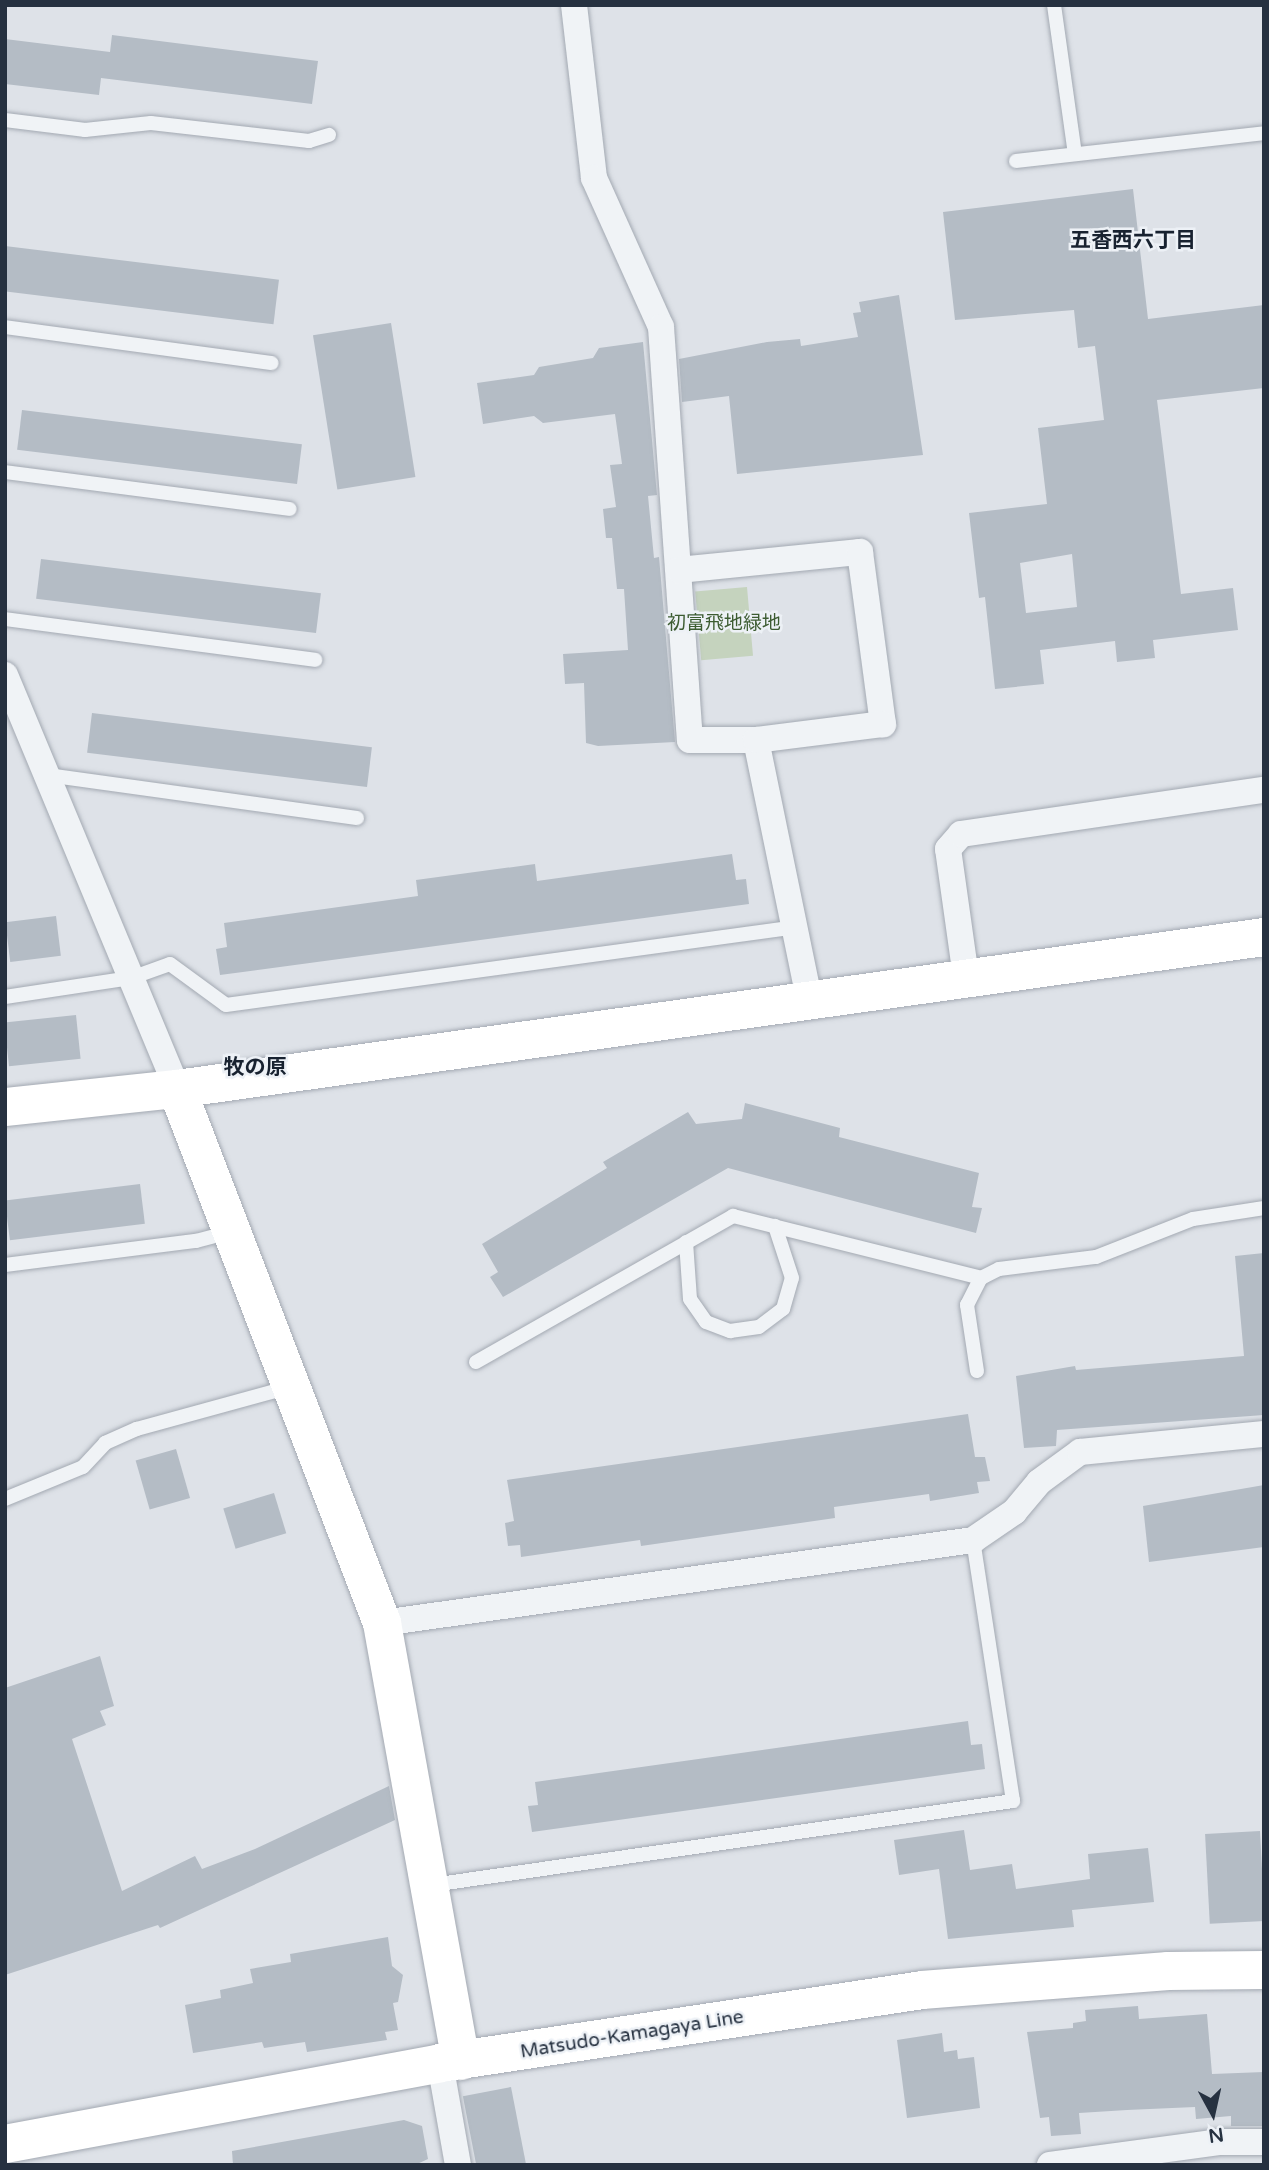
<!DOCTYPE html>
<html>
<head>
<meta charset="utf-8">
<style>
	body { margin:0 }
	#map { position:relative; width:1269px; height:2170px; overflow:hidden; background:#dee2e8; font-family:"Varela Round","Noto Sans JP",sans-serif }
	div>[style] { position:absolute }
	.green>* { inset:0; background:#c5d3be; transform-origin:0 0 }
	.building>* { inset:0; background:#b4bcc5; transform-origin:0 0 }
	.roads { filter:drop-shadow(0 0 2px #a3a9b2) drop-shadow(0 0 2px #a3a9b2) }
	.lane>* { height:14px; margin:-7px; padding:0 7px; transform-origin:7px; border-radius:7px; background:#f0f3f6 }
	.street>* { height:26px; margin:-13px; padding:0 13px; transform-origin:13px; border-radius:13px; background:#f0f3f6 }
	.secondary>* { height:38px; margin:-19px; padding:0 19px; transform-origin:19px; border-radius:19px; background:#fff }
	span { translate:-50% -50%; white-space:nowrap; text-align:center; line-height:1.15; -webkit-text-stroke:5px #edf1f6; paint-order:stroke }
	.park-label { font-size:19px; color:#3d5c32 }
	.street-label { font-size:19px; color:#263140 }
	.neighbourhood-label { font-size:21px; color:#182230; font-weight:700 }
	.frame { position:absolute; inset:0; border:7px solid #263140; pointer-events:none }
	.north { position:absolute; left:1178px; top:2079px; width:70px; height:70px; -webkit-text-stroke:5px #edf1f6; paint-order:stroke; rotate:172deg; font-size:19px; font-weight:700; line-height:28px; text-align:center; color:#263140 }
	.north::after { content:''; display:block; margin:auto; width:24px; height:32px; background:#263140; clip-path:polygon(50% 0,100% 100%,50% 72%,0 100%) }
</style>
</head>
<body>
<div id="map">
	<div class="green">
		<i style="left:747px;top:587px;width:69px;height:52px;rotate:85deg"></i>
	</div>
	<div class="building">
		<i style="clip-path:polygon(112px 35px,318px 61px,312px 104px,101px 78px,99px 95px,5px 84px,5px 39px,110px 52px)"></i>
		<i style="clip-path:polygon(evenodd,1133px 189px,1148px 319px,1264px 305px,1264px 388px,1157px 400px,1181px 594px,1233px 588px,1238px 630px,1153px 640px,1155px 658px,1117px 662px,1115px 641px,1040px 650px,1044px 684px,995px 689px,985px 597px,979px 598px,969px 513px,1047px 504px,1038px 428px,1104px 420px,1095px 346px,1078px 348px,1074px 310px,955px 320px,943px 212px,1133px 189px,1072px 554px,1077px 607px,1026px 613px,1020px 563px,1072px 554px)"></i>
		<i style="left:5px;top:246px;width:276px;height:45px;rotate:7deg"></i>
		<i style="clip-path:polygon(899px 295px,923px 455px,737px 474px,729px 396px,682px 402px,679px 359px,767px 342px,800px 339px,801px 346px,858px 337px,853px 313px,861px 312px,859px 302px)"></i>
		<i style="left:391px;top:323px;width:156px;height:79px;rotate:81deg"></i>
		<i style="clip-path:polygon(643px 342px,657px 495px,648px 496px,654px 558px,659px 557px,675px 742px,598px 746px,586px 743px,584px 683px,565px 684px,563px 654px,628px 650px,624px 589px,617px 589px,612px 538px,606px 538px,603px 509px,616px 507px,610px 465px,622px 464px,615px 414px,543px 423px,534px 416px,483px 424px,477px 383px,534px 375px,539px 367px,593px 358px,599px 348px)"></i>
		<i style="left:22px;top:410px;width:282px;height:40px;rotate:7deg"></i>
		<i style="left:41px;top:559px;width:282px;height:40px;rotate:7deg"></i>
		<i style="left:92px;top:713px;width:282px;height:40px;rotate:7deg"></i>
		<i style="clip-path:polygon(732px 854px,736px 880px,746px 879px,749px 904px,220px 975px,216px 949px,227px 947px,224px 923px,418px 896px,416px 880px,535px 864px,537px 881px)"></i>
		<i style="left:56px;top:916px;width:40px;height:51px;rotate:83deg"></i>
		<i style="left:76px;top:1015px;width:44px;height:72px;rotate:84deg"></i>
		<i style="clip-path:polygon(745px 1103px,840px 1128px,839px 1137px,979px 1173px,972px 1207px,982px 1208px,976px 1233px,728px 1168px,503px 1297px,490px 1277px,498px 1272px,482px 1244px,607px 1168px,603px 1162px,688px 1112px,696px 1124px,742px 1119px)"></i>
		<i style="left:140px;top:1184px;width:40px;height:136px;rotate:83deg"></i>
		<i style="clip-path:polygon(1264px 1253px,1264px 1415px,1057px 1430px,1056px 1446px,1024px 1448px,1016px 1376px,1075px 1366px,1076px 1370px,1244px 1356px,1235px 1256px)"></i>
		<i style="clip-path:polygon(968px 1414px,975px 1457px,985px 1457px,990px 1481px,977px 1482px,979px 1493px,930px 1501px,929px 1494px,834px 1507px,835px 1518px,641px 1546px,640px 1540px,521px 1557px,520px 1545px,508px 1546px,505px 1523px,514px 1521px,507px 1480px)"></i>
		<i style="left:176px;top:1449px;width:51px;height:42px;rotate:74deg"></i>
		<i style="clip-path:polygon(1264px 1485px,1264px 1547px,1149px 1562px,1143px 1506px)"></i>
		<i style="left:274px;top:1493px;width:42px;height:53px;rotate:73deg"></i>
		<i style="clip-path:polygon(100px 1656px,114px 1706px,100px 1711px,106px 1725px,72px 1739px,122px 1891px,195px 1856px,202px 1869px,255px 1849px,389px 1786px,395px 1820px,160px 1928px,158px 1925px,5px 1975px,5px 1688px)"></i>
		<i style="clip-path:polygon(968px 1721px,971px 1745px,982px 1744px,985px 1769px,532px 1832px,528px 1806px,538px 1805px,535px 1782px)"></i>
		<i style="clip-path:polygon(964px 1830px,970px 1870px,1012px 1864px,1016px 1889px,1090px 1879px,1088px 1854px,1148px 1848px,1154px 1902px,1072px 1910px,1074px 1927px,948px 1939px,939px 1869px,899px 1875px,894px 1840px)"></i>
		<i style="left:1260px;top:1831px;width:90px;height:55px;rotate:87deg"></i>
		<i style="clip-path:polygon(388px 1937px,392px 1966px,403px 1975px,398px 2002px,393px 2003px,398px 2030px,385px 2032px,387px 2040px,307px 2052px,305px 2042px,264px 2048px,262px 2042px,193px 2053px,185px 2005px,221px 1998px,220px 1990px,253px 1983px,250px 1969px,291px 1962px,290px 1954px)"></i>
		<i style="clip-path:polygon(1138px 2006px,1139px 2019px,1207px 2014px,1212px 2074px,1264px 2072px,1264px 2126px,1231px 2126px,1231px 2116px,1196px 2119px,1195px 2107px,1127px 2110px,1079px 2113px,1081px 2134px,1051px 2136px,1049px 2117px,1040px 2118px,1027px 2032px,1073px 2028px,1073px 2023px,1086px 2021px,1085px 2010px)"></i>
		<i style="clip-path:polygon(942px 2033px,944px 2052px,957px 2050px,958px 2059px,974px 2057px,980px 2108px,907px 2118px,897px 2040px)"></i>
		<i style="left:511px;top:2087px;width:79px;height:49px;rotate:79deg"></i>
		<i style="clip-path:polygon(404px 2120px,422px 2126px,428px 2159px,415px 2165px,233px 2165px,232px 2151px)"></i>
	</div>
	<div class="roads">
		<div class="lane">
			<i style="left:1054px;top:5px;width:150px;rotate:82deg"></i>
			<i style="left:5px;top:120px;width:81px;rotate:7.1deg"></i>
			<i style="left:85px;top:130px;width:66px;rotate:-6.1deg"></i>
			<i style="left:151px;top:123px;width:159px;rotate:6.5deg"></i>
			<i style="left:309px;top:141px;width:21px;rotate:-17deg"></i>
			<i style="left:1016px;top:161px;width:250px;rotate:-6.4deg"></i>
			<i style="left:5px;top:327px;width:269px;rotate:7.7deg"></i>
			<i style="left:5px;top:472px;width:287px;rotate:7.4deg"></i>
			<i style="left:5px;top:619px;width:313px;rotate:7.5deg"></i>
			<i style="left:47px;top:775px;width:313px;rotate:7.9deg"></i>
			<i style="left:5px;top:997px;width:127px;rotate:-8.6deg"></i>
			<i style="left:131px;top:978px;width:41px;rotate:-19.7deg"></i>
			<i style="left:170px;top:964px;width:69px;rotate:36.2deg"></i>
			<i style="left:226px;top:1005px;width:576px;rotate:-7.78deg"></i>
			<i style="left:686px;top:1242px;width:57px;rotate:86deg"></i>
			<i style="left:690px;top:1299px;width:28px;rotate:55deg"></i>
			<i style="left:706px;top:1322px;width:26px;rotate:21deg"></i>
			<i style="left:730px;top:1331px;width:29px;rotate:-8deg"></i>
			<i style="left:759px;top:1327px;width:30px;rotate:-37deg"></i>
			<i style="left:783px;top:1309px;width:32px;rotate:-74deg"></i>
			<i style="left:792px;top:1278px;width:55px;rotate:-108.1deg"></i>
			<i style="left:5px;top:1265px;width:193px;rotate:-7.2deg"></i>
			<i style="left:196px;top:1241px;width:34px;rotate:-15deg"></i>
			<i style="left:476px;top:1362px;width:296px;rotate:-29.6deg"></i>
			<i style="left:733px;top:1216px;width:256px;rotate:14deg"></i>
			<i style="left:977px;top:1371px;width:67px;rotate:-98.6deg"></i>
			<i style="left:967px;top:1305px;width:30px;rotate:-63deg"></i>
			<i style="left:981px;top:1278px;width:20px;rotate:-27deg"></i>
			<i style="left:999px;top:1269px;width:98px;rotate:-7.1deg"></i>
			<i style="left:1096px;top:1257px;width:104px;rotate:-21.4deg"></i>
			<i style="left:1193px;top:1219px;width:72px;rotate:-8.8deg"></i>
			<i style="left:5px;top:1499px;width:84px;rotate:-22.3deg"></i>
			<i style="left:83px;top:1467px;width:33px;rotate:-47deg"></i>
			<i style="left:105px;top:1443px;width:35px;rotate:-24deg"></i>
			<i style="left:137px;top:1429px;width:159px;rotate:-15.4deg"></i>
			<i style="left:432px;top:1885px;width:587px;rotate:-8.23deg"></i>
			<i style="left:1013px;top:1801px;width:264px;rotate:-98.7deg"></i>
		</div>
		<div class="street">
			<i style="left:574px;top:5px;width:174px;rotate:83.4deg"></i>
			<i style="left:594px;top:178px;width:163px;rotate:65.8deg"></i>
			<i style="left:661px;top:327px;width:414px;rotate:86deg"></i>
			<i style="left:690px;top:740px;width:66px"></i>
			<i style="left:756px;top:740px;width:264px;rotate:78.4deg"></i>
			<i style="left:679px;top:570px;width:182px;rotate:-5.7deg"></i>
			<i style="left:860px;top:552px;width:174px;rotate:82.4deg"></i>
			<i style="left:883px;top:724px;width:128px;rotate:172.8deg"></i>
			<i style="left:5px;top:675px;width:448px;rotate:67.4deg"></i>
			<i style="left:966px;top:977px;width:129px;rotate:-98deg"></i>
			<i style="left:948px;top:849px;width:20px;rotate:-49deg"></i>
			<i style="left:961px;top:834px;width:306px;rotate:-8.3deg"></i>
			<i style="left:382px;top:1623px;width:597px;rotate:-7.99deg"></i>
			<i style="left:973px;top:1540px;width:50px;rotate:-34.3deg"></i>
			<i style="left:1014px;top:1512px;width:39px;rotate:-50deg"></i>
			<i style="left:1039px;top:1482px;width:51px;rotate:-36.2deg"></i>
			<i style="left:1080px;top:1452px;width:185px;rotate:-5.6deg"></i>
			<i style="left:440px;top:2063px;width:104px;rotate:80deg"></i>
			<i style="left:1050px;top:2165px;width:172px;rotate:-7.7deg"></i>
			<i style="left:1220px;top:2142px;width:44px"></i>
		</div>
		<div class="secondary">
			<i style="left:177px;top:1089px;width:572px;rotate:69deg"></i>
			<i style="left:382px;top:1623px;width:445px;rotate:79.8deg"></i>
			<i style="left:5px;top:1107px;width:173px;rotate:-6deg"></i>
			<i style="left:177px;top:1089px;width:1098px;rotate:-7.96deg"></i>
			<i style="left:5px;top:2144px;width:442px;rotate:-10.5deg"></i>
			<i style="left:440px;top:2063px;width:487px;rotate:-8.6deg"></i>
			<i style="left:922px;top:1990px;width:247px;rotate:-4.4deg"></i>
			<i style="left:1168px;top:1971px;width:96px;rotate:-0.6deg"></i>
		</div>
	</div>
	<div class="park-label">
		<span style="left:724px;top:624px">初富飛地緑地</span>
	</div>
	<div class="street-label">
		<span style="left:632px;top:2035px;rotate:-9deg">Matsudo-Kamagaya Line</span>
	</div>
	<div class="neighbourhood-label">
		<span style="left:1133px;top:241px">五香西六丁目</span>
		<span style="left:255px;top:1068px">牧の原</span>
	</div>
	<div class="frame"></div>
	<div class="north">N</div>
</div>
</body>
</html>
